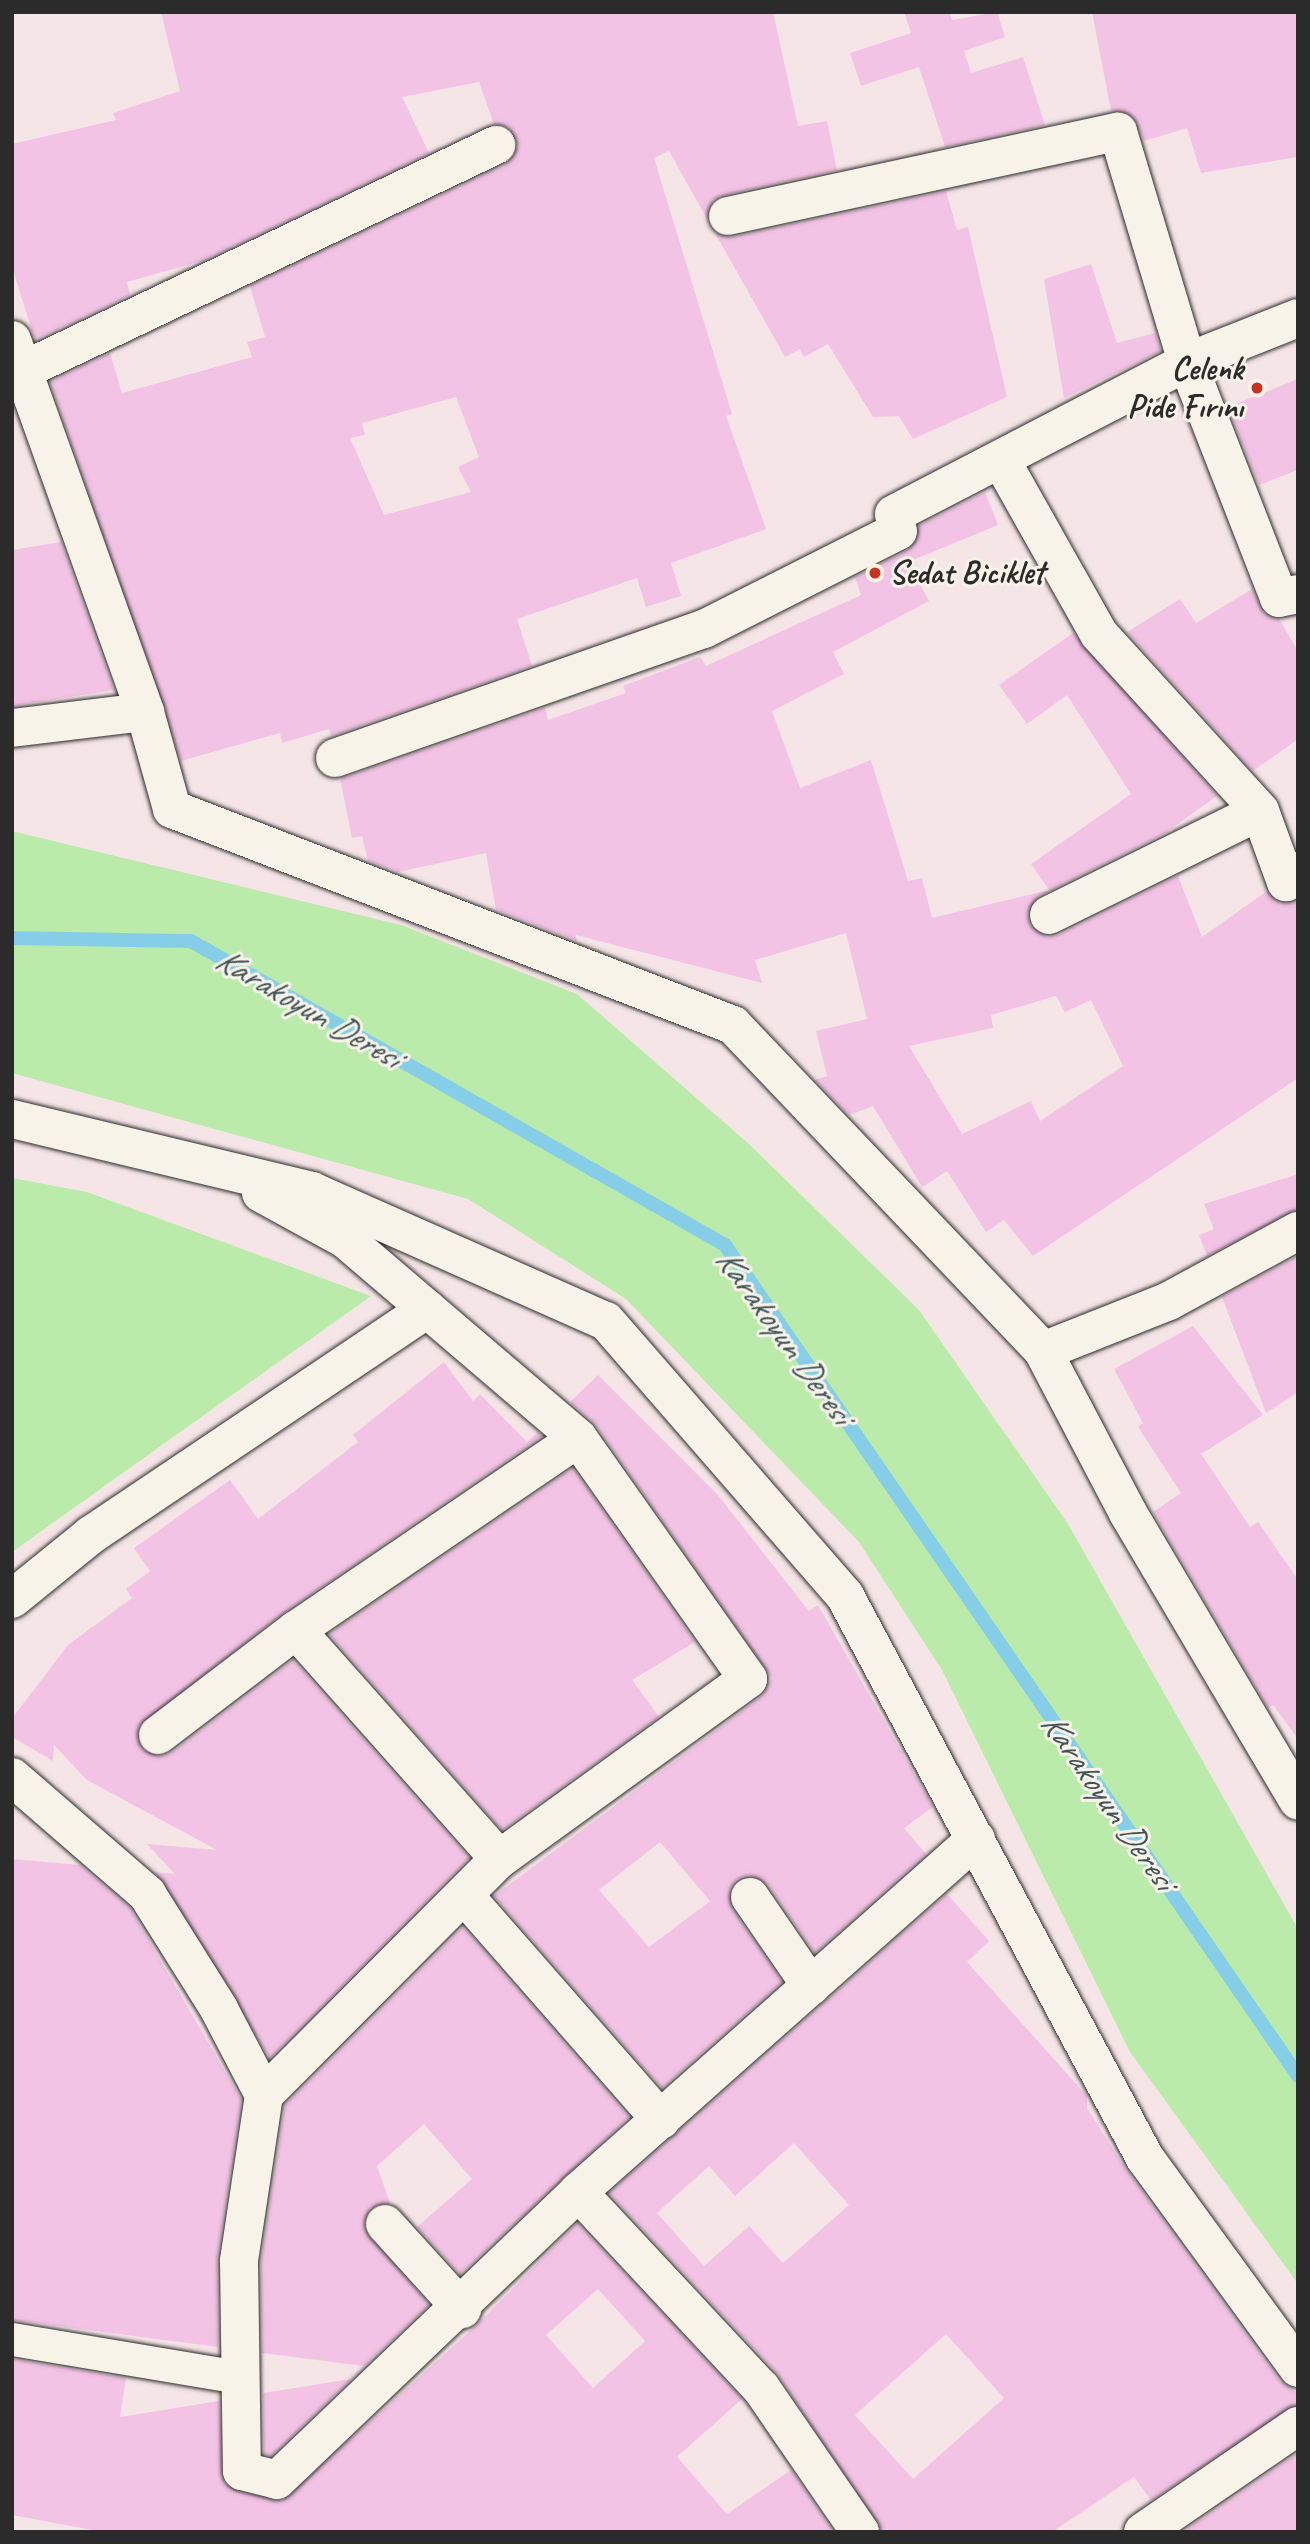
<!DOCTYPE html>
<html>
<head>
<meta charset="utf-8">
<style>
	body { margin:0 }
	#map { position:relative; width:1310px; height:2544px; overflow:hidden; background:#f6e5e7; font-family:Caveat,sans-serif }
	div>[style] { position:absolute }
	.green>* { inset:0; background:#baebab }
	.stream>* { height:14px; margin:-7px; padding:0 7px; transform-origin:7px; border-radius:7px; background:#86cde7 }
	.building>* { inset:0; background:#f3c3e5 }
	.roads { filter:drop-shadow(0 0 2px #2b2b2b) drop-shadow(0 0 2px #2b2b2b) }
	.pedestrian>* { height:33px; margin:-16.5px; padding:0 16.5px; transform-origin:16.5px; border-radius:16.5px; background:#f7f3e8 }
	.minor>* { height:38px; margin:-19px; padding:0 19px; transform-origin:19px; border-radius:19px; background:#f7f3e8 }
	.dots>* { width:19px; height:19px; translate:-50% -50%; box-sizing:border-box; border:4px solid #f7f3e8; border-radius:50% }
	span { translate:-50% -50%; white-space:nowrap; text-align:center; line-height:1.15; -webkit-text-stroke:6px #f7f3e8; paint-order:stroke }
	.poi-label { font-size:33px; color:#2b2b2b; font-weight:700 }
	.right { translate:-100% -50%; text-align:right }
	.left { translate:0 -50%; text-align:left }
	.water-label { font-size:35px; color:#42545a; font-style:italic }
	.frame { position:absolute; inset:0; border:14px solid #2b2b2b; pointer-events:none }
</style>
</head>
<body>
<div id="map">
	<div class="green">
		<i style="clip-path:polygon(12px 831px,401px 925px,577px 994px,749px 1144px,919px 1310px,1068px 1524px,1298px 1929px,1298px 2284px,1130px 2052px,942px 1670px,859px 1542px,626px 1299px,468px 1199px,12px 1073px)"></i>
		<i style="clip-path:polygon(12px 1178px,87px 1192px,371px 1296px,12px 1552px)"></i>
	</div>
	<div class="stream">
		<i style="left:12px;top:938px;width:179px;rotate:1deg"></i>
		<i style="left:191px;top:941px;width:614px;rotate:29.65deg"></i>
		<i style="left:725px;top:1245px;width:1009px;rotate:55.41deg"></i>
	</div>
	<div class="building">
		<i style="clip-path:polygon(evenodd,161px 12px,773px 12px,798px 126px,827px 121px,837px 170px,723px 195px,713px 200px,707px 219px,669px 151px,654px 158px,732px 414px,726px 416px,766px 529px,671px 563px,681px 596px,646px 607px,637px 578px,517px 619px,532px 666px,331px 736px,329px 729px,282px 743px,280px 733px,181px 761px,50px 382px,110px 353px,122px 393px,252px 357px,247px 342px,265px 337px,250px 286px,505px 165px,518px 146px,509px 127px,494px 124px,479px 82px,402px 97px,429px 153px,202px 261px,127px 282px,130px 295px,35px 340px,12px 267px,12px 144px,116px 120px,113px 113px,180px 91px,161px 12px,456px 397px,479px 457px,458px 467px,471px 492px,384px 515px,350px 438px,365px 435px,362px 423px,456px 397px)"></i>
		<i style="clip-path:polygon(904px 12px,949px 12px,952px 20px,997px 12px,1005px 37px,964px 51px,971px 73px,1023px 57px,1045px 125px,945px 147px,919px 67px,861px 86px,850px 53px,911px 33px)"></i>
		<i style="clip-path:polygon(1092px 12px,1298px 12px,1298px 157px,1201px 173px,1187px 128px,1144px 141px,1133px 116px,1111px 111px)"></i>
		<i style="clip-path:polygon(946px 191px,957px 230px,968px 227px,1007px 397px,913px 439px,899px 416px,873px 417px,828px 344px,804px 357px,800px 349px,785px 357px,715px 233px,733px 237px)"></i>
		<i style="clip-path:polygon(1091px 264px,1117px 343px,1155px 333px,1161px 351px,1064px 398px,1044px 279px)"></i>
		<i style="clip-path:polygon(1298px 379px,1298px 470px,1259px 485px,1228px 407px)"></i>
		<i style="clip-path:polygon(evenodd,985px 492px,998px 525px,908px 562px,929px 601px,833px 652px,844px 674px,772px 711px,800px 788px,871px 760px,908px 881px,922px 878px,932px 918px,1049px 890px,1031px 864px,1131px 794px,1067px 695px,1027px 724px,999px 685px,1073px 633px,1217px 796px,1165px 833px,1039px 896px,1027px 913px,1030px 925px,1047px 937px,1059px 935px,1178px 876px,1202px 937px,1267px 891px,1280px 903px,1298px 900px,1298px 1078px,1033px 1256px,1004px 1220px,986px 1232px,947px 1171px,922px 1187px,873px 1106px,849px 1115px,815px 1080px,827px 1076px,816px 1031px,867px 1019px,846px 933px,755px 960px,762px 983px,576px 935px,577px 941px,496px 910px,486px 853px,398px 872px,368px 861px,362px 836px,352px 838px,340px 779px,545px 708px,548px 720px,626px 693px,623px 686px,700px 657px,706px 666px,861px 595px,855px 577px,908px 550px,919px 526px,985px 492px,1056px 996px,1065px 1012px,1091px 1000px,1123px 1066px,1040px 1121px,1031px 1101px,962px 1134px,909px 1046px,993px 1028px,991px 1015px,1056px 996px)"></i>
		<i style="clip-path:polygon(61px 542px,114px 690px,12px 706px,12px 550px)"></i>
		<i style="clip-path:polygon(1252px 589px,1264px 614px,1279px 619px,1298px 651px,1298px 739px,1253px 771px,1127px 632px,1180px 599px,1196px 623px)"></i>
		<i style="clip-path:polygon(1298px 1174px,1298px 1209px,1207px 1256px,1199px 1235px,1214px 1229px,1204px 1204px)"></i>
		<i style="clip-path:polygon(1298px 1256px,1298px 1392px,1266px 1413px,1222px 1297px)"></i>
		<i style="clip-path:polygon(1193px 1326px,1263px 1415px,1201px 1454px,1250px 1527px,1258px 1522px,1298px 1580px,1298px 1739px,1273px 1705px,1268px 1708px,1153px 1512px,1181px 1493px,1138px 1427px,1143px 1423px,1114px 1369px)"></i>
		<i style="clip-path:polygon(444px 1362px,473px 1401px,480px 1394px,527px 1442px,538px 1432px,542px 1436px,283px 1613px,138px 1727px,141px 1749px,160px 1757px,171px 1753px,293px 1660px,469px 1858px,270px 2058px,155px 1872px,175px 1874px,147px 1844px,217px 1850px,87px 1780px,54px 1745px,53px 1761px,12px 1737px,13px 1717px,68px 1645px,132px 1598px,126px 1589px,150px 1571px,134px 1548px,230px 1480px,258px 1519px,358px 1442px,353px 1435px)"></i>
		<i style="clip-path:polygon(evenodd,598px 1375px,717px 1494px,809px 1611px,818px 1605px,933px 1807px,904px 1828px,926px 1854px,815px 1953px,768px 1884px,749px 1875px,737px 1879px,730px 1888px,732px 1909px,782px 1982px,662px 2088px,494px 1896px,761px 1697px,772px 1678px,596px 1425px,570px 1402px,598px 1375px,660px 1842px,710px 1901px,649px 1947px,599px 1890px,660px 1842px)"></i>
		<i style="clip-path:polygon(573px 1468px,695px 1642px,632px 1680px,659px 1717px,502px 1830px,329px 1634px)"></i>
		<i style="clip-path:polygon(12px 1859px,80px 1865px,130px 1908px,241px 2099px,217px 2258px,218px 2347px,12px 2320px)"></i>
		<i style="clip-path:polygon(evenodd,947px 1894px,989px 1941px,967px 1962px,1087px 2096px,1087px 2108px,1127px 2171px,1280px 2381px,1298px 2393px,1298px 2404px,1151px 2500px,1134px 2477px,1052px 2532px,882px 2532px,777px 2373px,609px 2193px,947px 1894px,794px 2143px,849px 2205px,783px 2263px,749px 2226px,704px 2266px,657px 2213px,709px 2166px,735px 2196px,794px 2143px,947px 1894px,946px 2334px,1004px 2398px,913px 2479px,855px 2415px,946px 2334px)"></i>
		<i style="clip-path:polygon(463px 1927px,629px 2117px,460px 2274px,417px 2227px,472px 2179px,424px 2124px,377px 2166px,390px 2203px,370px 2208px,364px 2228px,429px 2305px,364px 2366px,262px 2353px,261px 2262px,285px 2105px)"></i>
		<i style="clip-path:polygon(evenodd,577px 2223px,742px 2399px,677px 2457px,727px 2514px,791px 2470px,833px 2532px,103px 2532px,12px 2515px,12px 2359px,126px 2378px,120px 2417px,219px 2401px,224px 2484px,282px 2501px,477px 2325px,577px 2223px,598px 2289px,645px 2341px,593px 2388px,546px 2335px,598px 2289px)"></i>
		<i style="clip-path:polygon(351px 2379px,271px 2456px,264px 2454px,263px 2393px)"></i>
		<i style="clip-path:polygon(1298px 2453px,1298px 2532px,1182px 2532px)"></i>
	</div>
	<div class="roads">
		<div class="pedestrian">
			<i style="left:12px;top:2339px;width:230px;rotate:9.5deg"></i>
		</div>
		<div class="minor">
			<i style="left:728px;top:216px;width:399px;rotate:-12.2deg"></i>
			<i style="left:1118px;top:132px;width:240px;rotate:73.3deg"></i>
			<i style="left:1187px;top:362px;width:253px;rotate:68.7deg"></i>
			<i style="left:1279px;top:598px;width:19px;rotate:-12deg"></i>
			<i style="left:12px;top:340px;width:395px;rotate:70.3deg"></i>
			<i style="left:145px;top:712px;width:101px;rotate:74.4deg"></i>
			<i style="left:172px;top:809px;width:601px;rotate:21.06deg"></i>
			<i style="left:733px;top:1025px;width:450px;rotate:46.4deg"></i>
			<i style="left:1043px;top:1351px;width:183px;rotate:62.3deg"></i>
			<i style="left:1128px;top:1513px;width:334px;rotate:59.4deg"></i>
			<i style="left:26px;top:369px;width:521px;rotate:-25.48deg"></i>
			<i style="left:1002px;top:462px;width:197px;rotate:60.6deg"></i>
			<i style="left:1099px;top:634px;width:239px;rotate:47.7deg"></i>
			<i style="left:1260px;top:811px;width:76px;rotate:69.9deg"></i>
			<i style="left:1286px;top:882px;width:16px;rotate:-43deg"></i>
			<i style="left:12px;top:728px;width:134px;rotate:-6.9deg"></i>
			<i style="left:335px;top:758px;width:391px;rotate:-19.3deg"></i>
			<i style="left:704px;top:629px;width:217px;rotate:-26.8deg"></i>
			<i style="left:898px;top:531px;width:17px;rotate:-103deg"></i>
			<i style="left:894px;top:514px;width:330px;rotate:-27.4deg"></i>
			<i style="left:1187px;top:362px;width:119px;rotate:-21.6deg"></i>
			<i style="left:1049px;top:915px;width:235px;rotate:-26.2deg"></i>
			<i style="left:12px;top:1119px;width:309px;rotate:13.5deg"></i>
			<i style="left:312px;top:1191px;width:321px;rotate:23.9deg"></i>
			<i style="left:606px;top:1321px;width:364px;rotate:49deg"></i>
			<i style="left:845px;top:1596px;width:637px;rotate:61.91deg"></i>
			<i style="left:1145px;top:2158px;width:260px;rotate:53.9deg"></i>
			<i style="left:261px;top:1193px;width:96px;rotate:28.7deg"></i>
			<i style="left:345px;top:1239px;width:306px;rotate:40.5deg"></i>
			<i style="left:578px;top:1438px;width:295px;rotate:54.8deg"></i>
			<i style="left:748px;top:1679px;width:307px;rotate:144.1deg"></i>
			<i style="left:499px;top:1859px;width:333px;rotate:134.9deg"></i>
			<i style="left:1043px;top:1351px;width:136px;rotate:-21.6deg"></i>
			<i style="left:1169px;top:1301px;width:147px;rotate:-28.5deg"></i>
			<i style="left:12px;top:1599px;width:102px;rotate:-39deg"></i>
			<i style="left:91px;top:1535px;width:405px;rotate:-33.9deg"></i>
			<i style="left:296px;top:1630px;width:306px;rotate:48.4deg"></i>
			<i style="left:158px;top:1735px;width:173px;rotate:-37.3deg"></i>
			<i style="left:296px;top:1630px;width:341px;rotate:-34.2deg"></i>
			<i style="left:12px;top:1777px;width:179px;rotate:40.9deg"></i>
			<i style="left:147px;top:1894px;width:136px;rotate:57.9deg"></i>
			<i style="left:219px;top:2009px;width:97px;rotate:62.4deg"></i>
			<i style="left:264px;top:2095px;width:168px;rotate:98.6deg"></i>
			<i style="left:239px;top:2261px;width:210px;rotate:89.2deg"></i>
			<i style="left:242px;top:2471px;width:36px;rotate:14deg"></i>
			<i style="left:277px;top:2480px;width:417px;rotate:-43.7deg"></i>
			<i style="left:578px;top:2192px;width:532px;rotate:-41.57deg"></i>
			<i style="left:464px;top:1895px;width:299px;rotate:48.8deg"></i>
			<i style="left:750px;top:1897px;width:108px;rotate:55.6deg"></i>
			<i style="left:578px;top:2192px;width:268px;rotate:47deg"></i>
			<i style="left:761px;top:2388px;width:175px;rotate:55.5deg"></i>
			<i style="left:385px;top:2224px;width:115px;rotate:47.8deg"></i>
			<i style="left:1143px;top:2532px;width:188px;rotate:-34.4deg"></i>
		</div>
	</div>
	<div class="dots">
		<i style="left:1257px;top:388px;background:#c8321e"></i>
		<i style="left:875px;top:573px;background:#c8321e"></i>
	</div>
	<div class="poi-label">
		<span class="right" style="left:1243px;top:388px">Celenk<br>Pide Fırını</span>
		<span class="left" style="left:889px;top:573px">Sedat Biciklet</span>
	</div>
	<div class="water-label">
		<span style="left:308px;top:1008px;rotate:30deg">Karakoyun Deresi</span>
		<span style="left:784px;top:1336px;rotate:54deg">Karakoyun Deresi</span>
		<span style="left:1108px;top:1801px;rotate:55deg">Karakoyun Deresi</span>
	</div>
	<div class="frame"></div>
</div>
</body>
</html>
